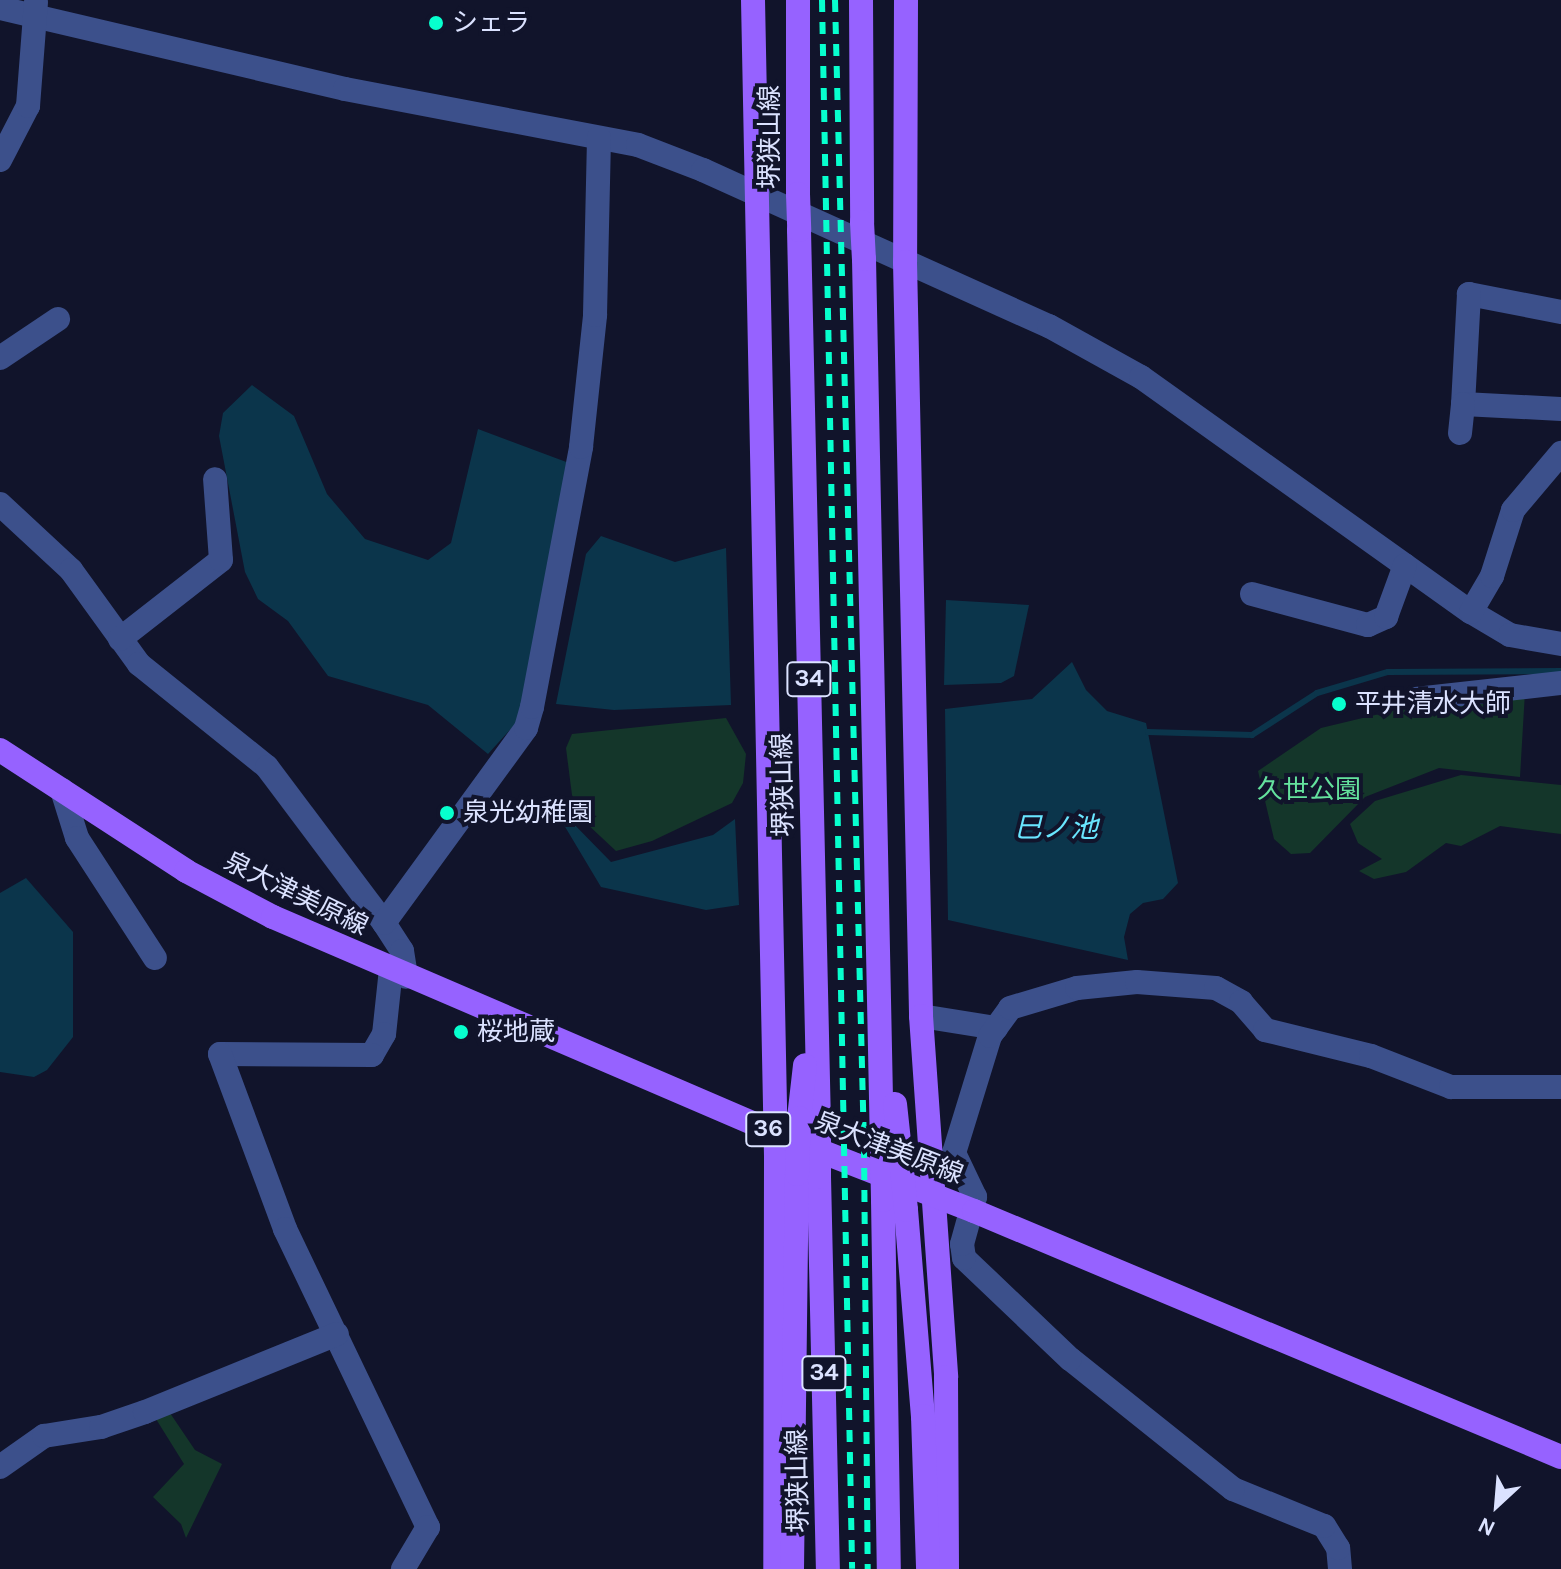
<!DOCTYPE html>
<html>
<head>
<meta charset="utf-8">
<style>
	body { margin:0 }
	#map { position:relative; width:1561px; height:1569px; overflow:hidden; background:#11142b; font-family:Karla,"Noto Sans JP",sans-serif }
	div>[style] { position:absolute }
	.green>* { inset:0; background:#14362a }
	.water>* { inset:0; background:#0b354b }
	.stream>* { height:6px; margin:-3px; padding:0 3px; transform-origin:3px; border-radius:3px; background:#0b354b }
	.minor>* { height:24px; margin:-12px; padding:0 12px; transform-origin:12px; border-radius:12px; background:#3c508b }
	.major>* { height:24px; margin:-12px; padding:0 12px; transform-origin:12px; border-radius:12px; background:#9662ff }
	.rail>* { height:6px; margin-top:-3px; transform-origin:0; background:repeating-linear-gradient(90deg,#07ffce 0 12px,transparent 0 22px) }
	.major-bridge>* { height:24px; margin:-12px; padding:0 12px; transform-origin:12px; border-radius:12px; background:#9662ff }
	.dots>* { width:22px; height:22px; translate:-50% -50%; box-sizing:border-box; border:4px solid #11142b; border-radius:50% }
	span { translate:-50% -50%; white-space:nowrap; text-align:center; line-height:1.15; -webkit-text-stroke:8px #11142b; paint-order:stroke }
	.shield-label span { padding:2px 6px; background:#11142b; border:2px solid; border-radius:6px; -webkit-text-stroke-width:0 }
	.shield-label { font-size:24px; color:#dbe2ff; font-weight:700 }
	.poi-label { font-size:26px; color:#dbe2ff }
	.left { translate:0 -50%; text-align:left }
	.street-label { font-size:26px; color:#dbe2ff }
	.park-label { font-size:26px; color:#64e29d }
	.water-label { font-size:28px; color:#69e6ff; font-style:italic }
	.north { position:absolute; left:1457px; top:1465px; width:80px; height:80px; -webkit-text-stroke:6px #11142b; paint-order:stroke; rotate:206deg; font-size:22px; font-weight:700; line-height:32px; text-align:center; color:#dbe2ff }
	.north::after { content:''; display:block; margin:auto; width:28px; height:36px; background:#dbe2ff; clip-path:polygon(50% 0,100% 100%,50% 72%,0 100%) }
</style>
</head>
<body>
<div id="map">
	<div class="green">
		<i style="clip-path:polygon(1525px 692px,1520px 777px,1439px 768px,1365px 797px,1310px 853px,1291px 854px,1274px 839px,1258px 771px,1321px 728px,1421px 704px)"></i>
		<i style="clip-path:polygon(726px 718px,746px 754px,743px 783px,732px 803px,652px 841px,616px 851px,585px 822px,572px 795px,566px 748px,572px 734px)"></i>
		<i style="clip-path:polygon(1461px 775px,1561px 785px,1561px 834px,1500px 826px,1461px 846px,1446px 843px,1406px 872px,1374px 879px,1359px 871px,1382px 859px,1358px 843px,1350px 824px,1375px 801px)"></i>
		<i style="clip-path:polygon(170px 1413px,195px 1450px,222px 1464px,186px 1538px,181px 1524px,153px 1497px,184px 1464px,156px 1419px)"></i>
	</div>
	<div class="water">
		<i style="clip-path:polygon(252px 385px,294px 416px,327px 494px,365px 539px,428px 560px,451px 543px,478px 429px,569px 463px,519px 720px,488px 754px,428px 705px,328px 676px,288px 621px,258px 599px,245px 572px,219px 436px,223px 413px)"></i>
		<i style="clip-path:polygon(601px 536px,675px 562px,726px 548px,731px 705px,614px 710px,556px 704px,586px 554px)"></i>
		<i style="clip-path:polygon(946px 600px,1029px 605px,1014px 676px,1001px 683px,944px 685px)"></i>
		<i style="clip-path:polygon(1072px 662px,1086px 690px,1107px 711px,1146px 723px,1178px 883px,1163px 899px,1143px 903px,1130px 914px,1124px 937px,1128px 960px,948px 920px,945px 709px,1032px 699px)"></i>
		<i style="clip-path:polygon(567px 817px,611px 862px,713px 835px,735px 819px,739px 905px,706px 910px,601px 887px,561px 820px)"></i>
		<i style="clip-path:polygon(26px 878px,73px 932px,73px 1037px,47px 1070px,34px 1077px,0 1072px,0 893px)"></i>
	</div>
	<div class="stream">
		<i style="left:1148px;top:732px;width:104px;rotate:1.7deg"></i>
		<i style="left:1252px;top:735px;width:77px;rotate:-32.9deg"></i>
		<i style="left:1317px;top:693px;width:74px;rotate:-16.5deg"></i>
		<i style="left:1388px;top:672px;width:173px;rotate:-0.3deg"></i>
	</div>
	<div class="minor">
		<i style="left:0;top:8px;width:354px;rotate:13.2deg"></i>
		<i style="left:345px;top:89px;width:298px;rotate:10.8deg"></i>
		<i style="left:638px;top:145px;width:70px;rotate:21deg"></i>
		<i style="left:703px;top:170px;width:380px;rotate:24.3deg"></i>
		<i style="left:1049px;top:326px;width:105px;rotate:29deg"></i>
		<i style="left:1141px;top:377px;width:405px;rotate:35.5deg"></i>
		<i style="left:1471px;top:612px;width:45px;rotate:30.5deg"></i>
		<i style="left:1510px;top:635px;width:52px;rotate:10deg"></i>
		<i style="left:0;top:160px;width:61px;rotate:-62.6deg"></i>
		<i style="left:28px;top:106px;width:104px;rotate:-85.6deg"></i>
		<i style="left:1561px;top:312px;width:94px;rotate:-168.9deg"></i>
		<i style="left:1469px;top:294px;width:110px;rotate:93.1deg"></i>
		<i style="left:1463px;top:404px;width:98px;rotate:2.9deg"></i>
		<i style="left:0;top:358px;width:70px;rotate:-33.9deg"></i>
		<i style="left:1460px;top:433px;width:29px;rotate:-84deg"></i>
		<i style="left:0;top:504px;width:97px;rotate:42.9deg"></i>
		<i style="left:71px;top:570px;width:116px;rotate:54.1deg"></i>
		<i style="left:139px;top:664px;width:164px;rotate:38.8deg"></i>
		<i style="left:267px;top:767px;width:195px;rotate:53.1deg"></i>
		<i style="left:384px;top:923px;width:33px;rotate:57deg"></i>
		<i style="left:402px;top:951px;width:26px;rotate:81deg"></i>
		<i style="left:1252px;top:594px;width:120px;rotate:15deg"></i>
		<i style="left:1368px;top:625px;width:20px;rotate:-24deg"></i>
		<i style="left:1386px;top:617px;width:55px;rotate:-69.9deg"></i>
		<i style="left:1471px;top:612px;width:42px;rotate:-59.7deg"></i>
		<i style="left:1492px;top:576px;width:69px;rotate:-72.3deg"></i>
		<i style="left:1513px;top:510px;width:75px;rotate:-49.9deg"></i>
		<i style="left:120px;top:639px;width:128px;rotate:-38deg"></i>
		<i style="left:221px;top:560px;width:81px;rotate:-94.2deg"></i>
		<i style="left:1416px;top:699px;width:146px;rotate:-6.3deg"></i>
		<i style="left:62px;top:790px;width:50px;rotate:72.6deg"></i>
		<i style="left:77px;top:838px;width:143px;rotate:57deg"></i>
		<i style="left:384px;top:923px;width:241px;rotate:-53.9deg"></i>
		<i style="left:526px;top:728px;width:22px;rotate:-74deg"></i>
		<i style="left:532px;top:707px;width:265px;rotate:-79.3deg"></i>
		<i style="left:581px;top:447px;width:133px;rotate:-83.9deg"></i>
		<i style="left:595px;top:315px;width:177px;rotate:-88.7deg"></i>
		<i style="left:391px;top:969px;width:65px;rotate:96.1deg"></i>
		<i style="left:384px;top:1034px;width:24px;rotate:120deg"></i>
		<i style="left:372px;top:1055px;width:152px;rotate:-179.6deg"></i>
		<i style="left:220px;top:1054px;width:187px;rotate:69.6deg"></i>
		<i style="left:285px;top:1229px;width:331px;rotate:64.4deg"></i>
		<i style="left:428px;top:1527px;width:49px;rotate:120.8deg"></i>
		<i style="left:921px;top:1016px;width:76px;rotate:9.1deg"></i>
		<i style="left:0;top:1467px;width:54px;rotate:-35.2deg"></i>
		<i style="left:44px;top:1436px;width:58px;rotate:-9deg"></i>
		<i style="left:101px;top:1427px;width:46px;rotate:-18.8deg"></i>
		<i style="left:145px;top:1412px;width:207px;rotate:-22.1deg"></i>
		<i style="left:1340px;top:1569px;width:21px;rotate:-95deg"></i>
		<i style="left:1338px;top:1548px;width:26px;rotate:-122deg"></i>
		<i style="left:1324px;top:1526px;width:98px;rotate:-157.9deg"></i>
		<i style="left:1233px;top:1489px;width:208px;rotate:-141.4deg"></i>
		<i style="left:1070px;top:1359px;width:146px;rotate:-136.4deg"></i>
		<i style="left:964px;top:1258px;width:14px;rotate:-98deg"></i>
		<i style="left:962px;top:1244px;width:49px;rotate:-74.5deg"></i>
		<i style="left:975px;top:1197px;width:49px;rotate:-115.5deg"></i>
		<i style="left:954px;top:1153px;width:122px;rotate:-72.9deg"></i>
		<i style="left:990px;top:1036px;width:34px;rotate:-54deg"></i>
		<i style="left:1010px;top:1008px;width:70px;rotate:-16.6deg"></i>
		<i style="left:1077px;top:988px;width:60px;rotate:-5.7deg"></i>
		<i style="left:1137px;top:982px;width:79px;rotate:4.3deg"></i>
		<i style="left:1216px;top:988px;width:29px;rotate:29deg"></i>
		<i style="left:1241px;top:1002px;width:37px;rotate:49deg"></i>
		<i style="left:1265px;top:1030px;width:109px;rotate:13.8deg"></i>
		<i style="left:1371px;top:1056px;width:86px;rotate:21.2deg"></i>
		<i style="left:1451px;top:1087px;width:110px"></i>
	</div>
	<div class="major">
		<i style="left:753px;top:0;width:1159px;rotate:88.86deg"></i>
		<i style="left:776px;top:1159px;width:410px;rotate:90.1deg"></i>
		<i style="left:798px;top:0;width:194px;rotate:90deg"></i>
		<i style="left:861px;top:0;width:222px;rotate:89.7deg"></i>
		<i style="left:906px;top:0;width:262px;rotate:90.2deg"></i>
		<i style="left:905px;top:262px;width:754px;rotate:88.78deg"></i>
		<i style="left:921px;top:1016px;width:362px;rotate:86deg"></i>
		<i style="left:946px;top:1377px;width:192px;rotate:89.7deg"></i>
		<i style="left:799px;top:230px;width:898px;rotate:88.72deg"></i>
		<i style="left:864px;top:259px;width:892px;rotate:88.84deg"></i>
		<i style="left:0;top:750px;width:222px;rotate:33deg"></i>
		<i style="left:186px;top:871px;width:98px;rotate:27.9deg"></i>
		<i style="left:273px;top:917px;width:565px;rotate:23.25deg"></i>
		<i style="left:792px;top:1140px;width:195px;rotate:21.3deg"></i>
		<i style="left:974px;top:1211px;width:636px;rotate:22.74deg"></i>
		<i style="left:895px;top:1104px;width:56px;rotate:83.9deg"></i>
		<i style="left:799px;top:1118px;width:53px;rotate:-83.5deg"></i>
		<i style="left:819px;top:1177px;width:392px;rotate:88.7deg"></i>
		<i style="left:883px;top:1200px;width:369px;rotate:89.1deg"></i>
		<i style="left:906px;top:1210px;width:207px;rotate:85.3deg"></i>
		<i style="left:923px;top:1416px;width:153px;rotate:88.1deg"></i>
		<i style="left:792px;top:1569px;width:395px;rotate:-89.3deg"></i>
	</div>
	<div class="rail">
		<i style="left:822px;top:0;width:1569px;rotate:88.9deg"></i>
		<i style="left:835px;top:0;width:1146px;rotate:88.55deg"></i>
		<i style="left:864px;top:1146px;width:423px;rotate:89.5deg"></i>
	</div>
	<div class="major-bridge">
		<i style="left:798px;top:194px;width:36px;rotate:88deg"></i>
		<i style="left:862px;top:222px;width:37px;rotate:87deg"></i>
		<i style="left:819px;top:1128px;width:49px;rotate:90deg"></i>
		<i style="left:882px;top:1151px;width:49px;rotate:88.8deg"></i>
		<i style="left:901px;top:1160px;width:50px;rotate:84.3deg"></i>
		<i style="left:797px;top:1174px;width:56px;rotate:-88deg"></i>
	</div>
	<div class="dots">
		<i style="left:436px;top:23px;background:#07ffce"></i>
		<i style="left:1339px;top:704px;background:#07ffce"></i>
		<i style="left:447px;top:813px;background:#07ffce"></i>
		<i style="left:461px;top:1032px;background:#07ffce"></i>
	</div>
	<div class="shield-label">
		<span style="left:809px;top:679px">34</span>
		<span style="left:768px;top:1129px">36</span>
		<span style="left:824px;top:1373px">34</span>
	</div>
	<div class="poi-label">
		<span class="left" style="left:452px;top:23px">シェラ</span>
		<span class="left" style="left:1355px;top:704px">平井清水大師</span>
		<span class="left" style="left:463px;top:813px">泉光幼稚園</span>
		<span class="left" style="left:477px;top:1032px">桜地蔵</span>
	</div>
	<div class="street-label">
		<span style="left:770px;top:137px;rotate:-90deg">堺狭山線</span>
		<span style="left:783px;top:785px;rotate:-91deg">堺狭山線</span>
		<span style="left:296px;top:894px;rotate:26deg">泉大津美原線</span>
		<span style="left:889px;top:1148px;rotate:21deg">泉大津美原線</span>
		<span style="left:798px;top:1481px;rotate:-91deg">堺狭山線</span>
	</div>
	<div class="park-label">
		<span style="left:1309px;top:790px">久世公園</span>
	</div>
	<div class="water-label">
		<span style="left:1056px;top:828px">巳ノ池</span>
	</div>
	<div class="north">N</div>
</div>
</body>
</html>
